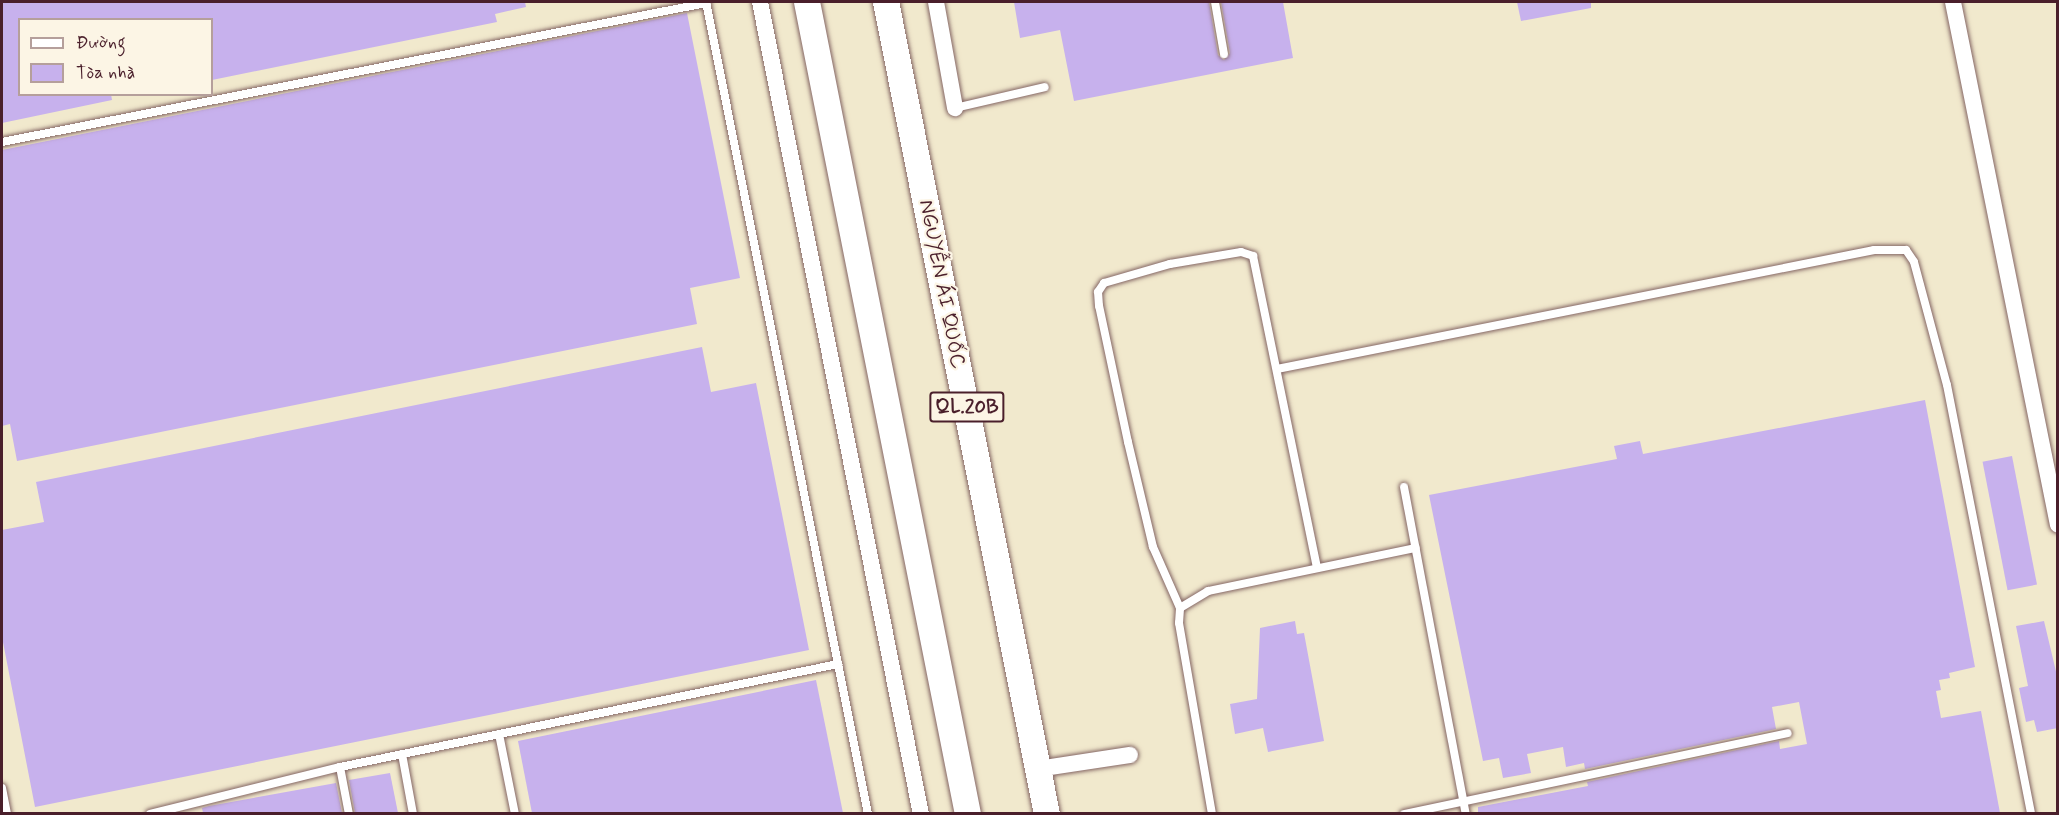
<!DOCTYPE html>
<html>
<head>
<meta charset="utf-8">
<style>
	body { margin:0 }
	#map { position:relative; width:2059px; height:815px; overflow:hidden; background:#f1e9cd; font-family:Mynerve,sans-serif }
	div>[style] { position:absolute }
	.building>* { inset:0; background:#c7b1ed; transform-origin:0 0 }
	.roads { filter:drop-shadow(0 0 2px #846664) drop-shadow(0 0 2px #846664) }
	.service>* { height:8px; margin:-4px; padding:0 4px; transform-origin:4px; border-radius:4px; background:#fff }
	.minor>* { height:16px; margin:-8px; padding:0 8px; transform-origin:8px; border-radius:8px; background:#fff }
	.primary>* { height:26px; margin:-13px; padding:0 13px; transform-origin:13px; border-radius:13px; background:#fff }
	span { translate:-50% -50%; white-space:nowrap; text-align:center; line-height:1.15; -webkit-text-stroke:4.5px #fcf5e5; paint-order:stroke }
	.shield-label span { padding:2px 4px; background:#fcf5e5; border:2px solid; border-radius:4px; -webkit-text-stroke-width:0 }
	.shield-label { font-size:20px; color:#4a1f2b; font-weight:700 }
	.street-label { font-size:21px; color:#4a1f2b }
	.frame { position:absolute; inset:0; border:3px solid #4a1f2b; pointer-events:none }
	.legend { position:absolute; left:18px; top:18px; width:195px; height:78px; box-sizing:border-box; background:#fcf5e5; border:2px solid #b59f9b; margin:0; padding:8px 10px; list-style:none; font-size:18px; color:#4a1f2b }
	.legend li { display:flex; align-items:center; gap:12px; height:30px }
	.legend b { width:30px; border:2px solid #b59f9b }
</style>
</head>
<body>
<div id="map">
	<div class="building">
		<i style="clip-path:polygon(2px 2px,525px 2px,526px 7px,495px 14px,497px 22px,212px 80px,212px 20px,20px 20px,20px 94px,111px 94px,112px 100px,2px 123px)"></i>
		<i style="clip-path:polygon(1014px 2px,1209px 2px,1218px 55px,1224px 60px,1230px 53px,1221px 2px,1283px 2px,1293px 58px,1074px 101px,1060px 30px,1020px 38px)"></i>
		<i style="clip-path:polygon(1517px 2px,1591px 2px,1591px 8px,1521px 21px)"></i>
		<i style="clip-path:polygon(687px 13px,740px 278px,690px 288px,697px 324px,17px 461px,10px 424px,2px 426px,2px 150px)"></i>
		<i style="clip-path:polygon(702px 347px,711px 392px,756px 383px,809px 650px,35px 807px,2px 637px,2px 530px,44px 522px,36px 482px)"></i>
		<i style="clip-path:polygon(1925px 400px,1975px 667px,1949px 673px,1950px 678px,1939px 680px,1941px 690px,1936px 691px,1941px 718px,1981px 711px,2000px 813px,1478px 813px,1478px 807px,1588px 786px,1587px 782px,1779px 741px,1780px 749px,1807px 744px,1799px 702px,1772px 707px,1776px 729px,1585px 769px,1584px 763px,1566px 767px,1563px 747px,1527px 754px,1531px 773px,1503px 778px,1499px 758px,1483px 761px,1429px 495px,1617px 459px,1614px 446px,1640px 441px,1643px 454px)"></i>
		<i style="left:2012px;top:456px;width:131px;height:30px;rotate:79deg"></i>
		<i style="clip-path:polygon(1295px 621px,1297px 634px,1304px 633px,1324px 741px,1268px 752px,1263px 728px,1235px 734px,1230px 704px,1257px 699px,1260px 628px)"></i>
		<i style="clip-path:polygon(2044px 621px,2058px 680px,2058px 728px,2037px 732px,2034px 720px,2026px 722px,2019px 688px,2028px 686px,2016px 626px)"></i>
		<i style="clip-path:polygon(816px 680px,843px 813px,532px 813px,518px 741px)"></i>
		<i style="clip-path:polygon(390px 773px,398px 813px,355px 813px,349px 780px)"></i>
		<i style="clip-path:polygon(336px 783px,342px 813px,203px 813px,202px 808px,209px 806px)"></i>
	</div>
	<div class="roads">
		<div class="service">
			<i style="left:706px;top:2px;width:828px;rotate:78.72deg"></i>
			<i style="left:1215px;top:2px;width:53px;rotate:80.2deg"></i>
			<i style="left:955px;top:108px;width:92px;rotate:-13.1deg"></i>
			<i style="left:2px;top:142px;width:718px;rotate:-11.17deg"></i>
			<i style="left:1277px;top:369px;width:609px;rotate:-11.27deg"></i>
			<i style="left:1874px;top:250px;width:32px"></i>
			<i style="left:1906px;top:250px;width:14px;rotate:56deg"></i>
			<i style="left:1914px;top:262px;width:127px;rotate:75deg"></i>
			<i style="left:1947px;top:385px;width:437px;rotate:78.9deg"></i>
			<i style="left:1404px;top:487px;width:333px;rotate:79.3deg"></i>
			<i style="left:1180px;top:608px;width:67px;rotate:-113.9deg"></i>
			<i style="left:1153px;top:547px;width:108px;rotate:-103.4deg"></i>
			<i style="left:1128px;top:442px;width:139px;rotate:-102deg"></i>
			<i style="left:1099px;top:306px;width:14px;rotate:-94deg"></i>
			<i style="left:1098px;top:292px;width:11px;rotate:-56deg"></i>
			<i style="left:1104px;top:283px;width:69px;rotate:-16.1deg"></i>
			<i style="left:1170px;top:264px;width:72px;rotate:-9.6deg"></i>
			<i style="left:1241px;top:252px;width:13px;rotate:18deg"></i>
			<i style="left:1253px;top:256px;width:318px;rotate:78.4deg"></i>
			<i style="left:499px;top:734px;width:82px;rotate:78.7deg"></i>
			<i style="left:402px;top:754px;width:61px;rotate:79.6deg"></i>
			<i style="left:340px;top:767px;width:48px;rotate:79.2deg"></i>
			<i style="left:2px;top:788px;width:26px;rotate:79deg"></i>
			<i style="left:150px;top:814px;width:196px;rotate:-13.9deg"></i>
			<i style="left:340px;top:767px;width:509px;rotate:-11.69deg"></i>
			<i style="left:1212px;top:814px;width:194px;rotate:-99.8deg"></i>
			<i style="left:1179px;top:623px;width:15px;rotate:-86deg"></i>
			<i style="left:1180px;top:608px;width:33px;rotate:-31deg"></i>
			<i style="left:1208px;top:591px;width:212px;rotate:-11.7deg"></i>
			<i style="left:1404px;top:814px;width:392px;rotate:-11.9deg"></i>
		</div>
		<div class="minor">
			<i style="left:760px;top:2px;width:828px;rotate:78.79deg"></i>
			<i style="left:936px;top:2px;width:108px;rotate:79.8deg"></i>
			<i style="left:1953px;top:2px;width:533px;rotate:78.65deg"></i>
			<i style="left:1038px;top:769px;width:93px;rotate:-8.7deg"></i>
		</div>
		<div class="primary">
			<i style="left:807px;top:2px;width:828px;rotate:78.79deg"></i>
			<i style="left:886px;top:2px;width:828px;rotate:78.79deg"></i>
		</div>
	</div>
	<div class="shield-label">
		<span style="left:967px;top:407px">QL.20B</span>
	</div>
	<div class="street-label">
		<span style="left:942px;top:284px;rotate:79deg">NGUYỄN ÁI QUỐC</span>
	</div>
	<div class="frame"></div>
	<ul class="legend">
	<li><b style="height:8px;background:#fff"></b>Đường</li>
	<li><b style="height:16px;background:#c7b1ed"></b>Tòa nhà</li>
	</ul>
</div>
</body>
</html>
